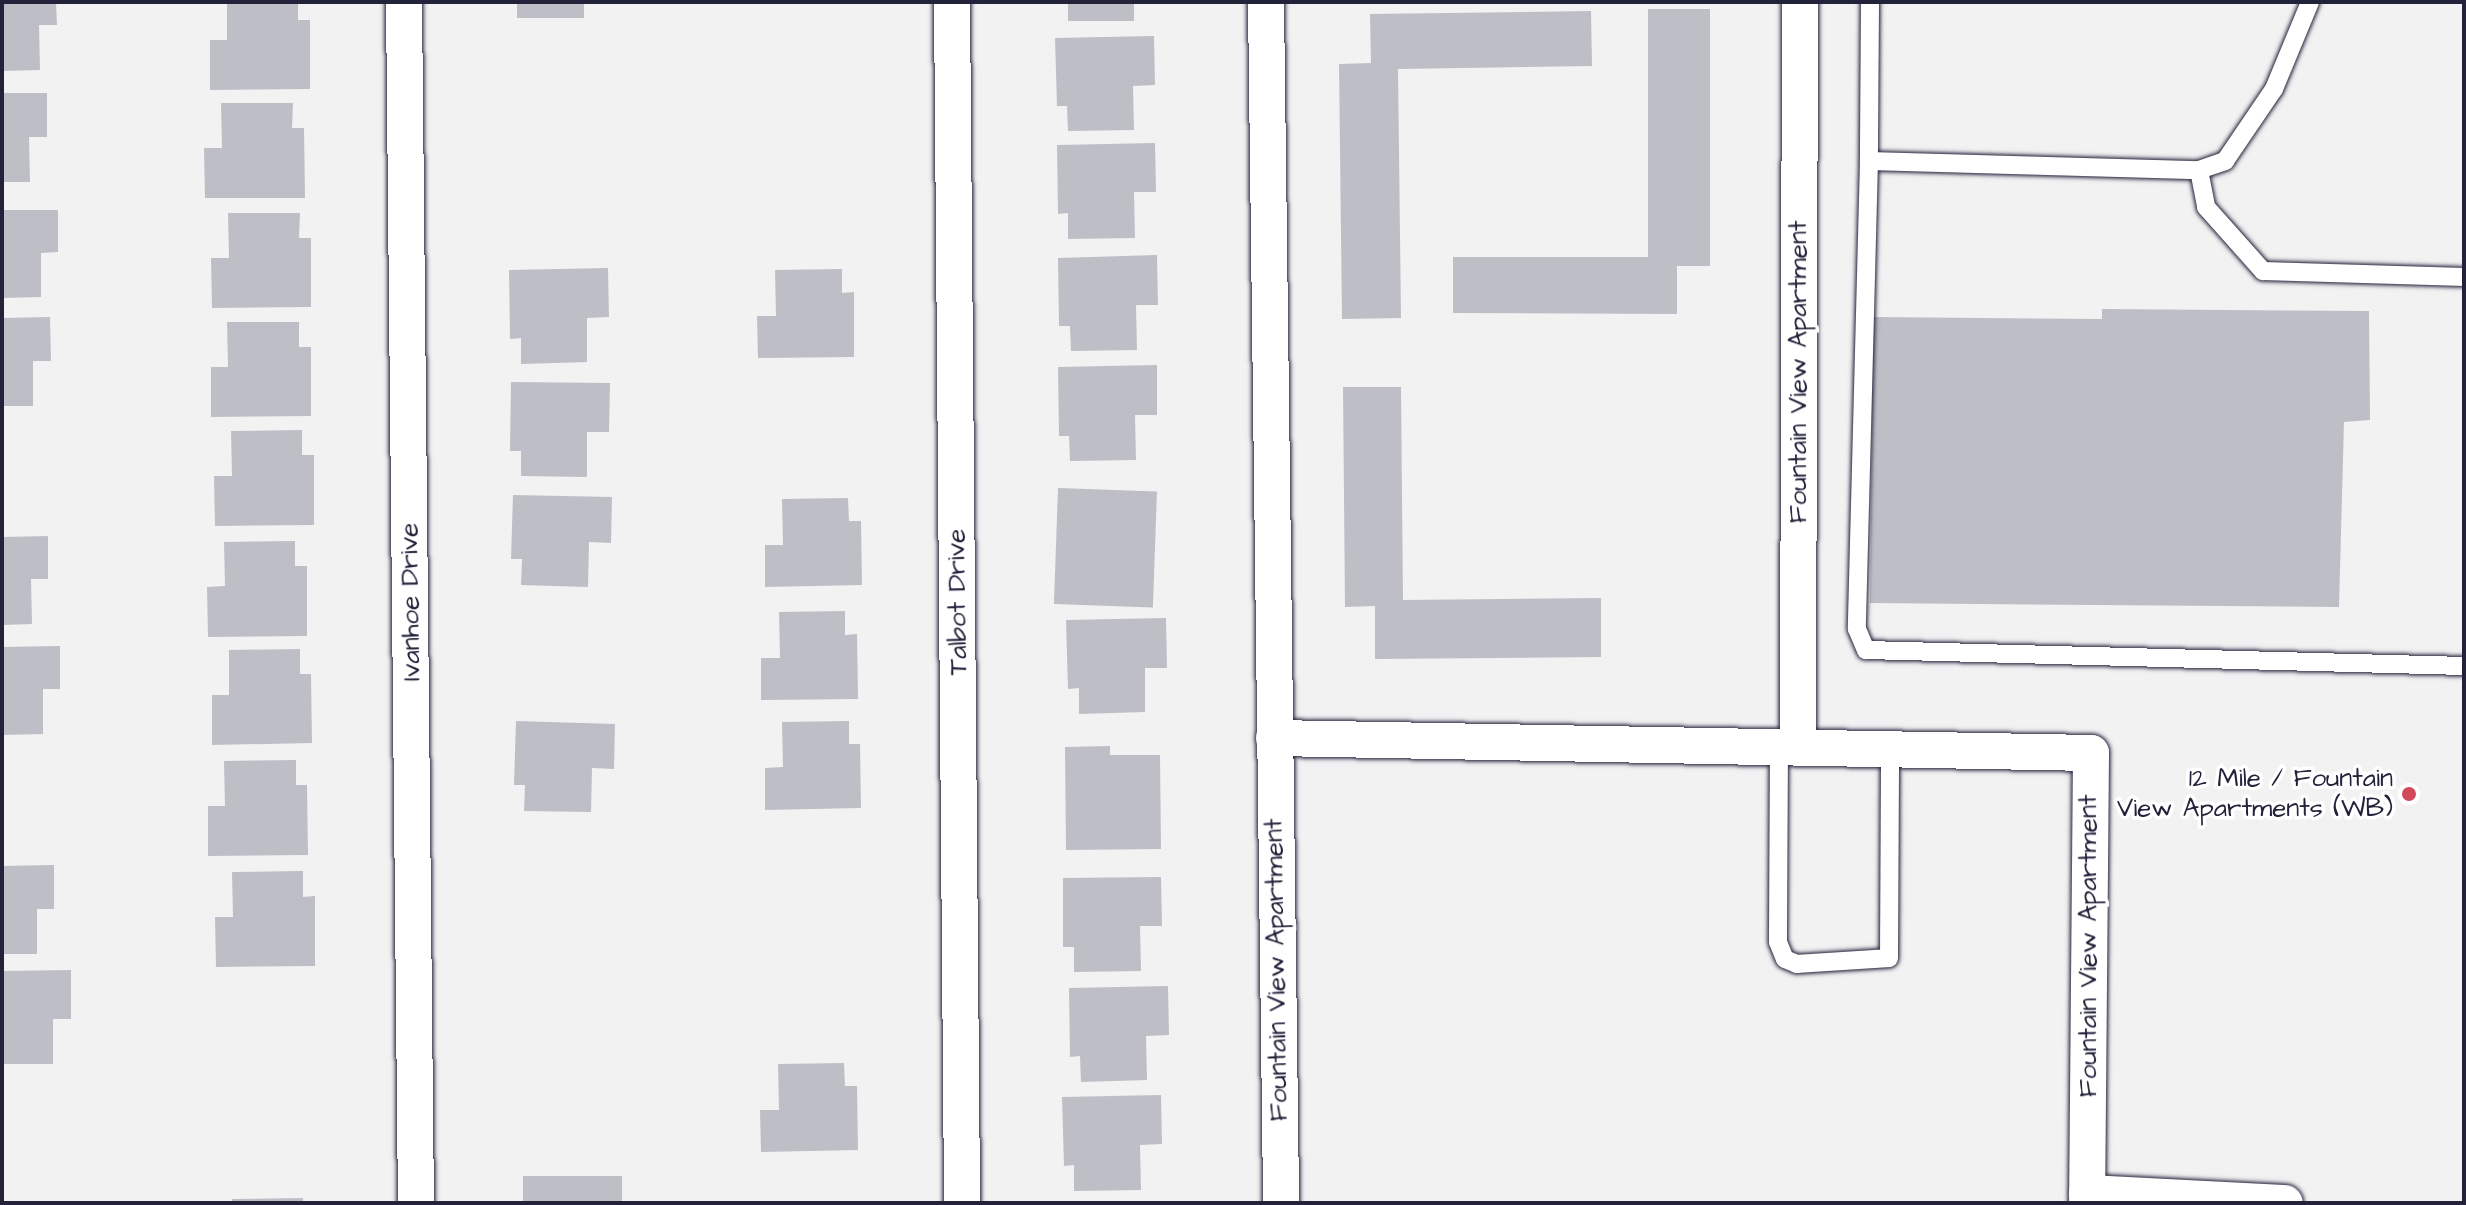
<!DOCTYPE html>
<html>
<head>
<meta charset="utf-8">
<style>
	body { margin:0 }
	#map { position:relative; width:2466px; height:1205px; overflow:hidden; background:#f2f2f3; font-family:"Architects Daughter",sans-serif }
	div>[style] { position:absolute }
	.building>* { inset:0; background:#bebec6; transform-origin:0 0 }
	.roads { filter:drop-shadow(0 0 2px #22223b) drop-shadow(0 0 2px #22223b) }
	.lane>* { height:18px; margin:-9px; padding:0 9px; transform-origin:9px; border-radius:9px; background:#fff }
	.street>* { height:36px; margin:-18px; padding:0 18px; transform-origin:18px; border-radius:18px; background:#fff }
	.dots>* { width:22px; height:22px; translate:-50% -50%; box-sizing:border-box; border:4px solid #fff; border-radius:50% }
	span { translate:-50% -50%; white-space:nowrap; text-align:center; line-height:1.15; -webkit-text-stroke:7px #fff; paint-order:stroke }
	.street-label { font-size:26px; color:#22223b }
	.poi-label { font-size:26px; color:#22223b }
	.right { translate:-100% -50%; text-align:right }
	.frame { position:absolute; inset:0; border:4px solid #22223b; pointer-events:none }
</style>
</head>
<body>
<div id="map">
	<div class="building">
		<i style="clip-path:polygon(2px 2px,56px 2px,57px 25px,39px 25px,40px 70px,2px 71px)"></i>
		<i style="clip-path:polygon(227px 2px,298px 2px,298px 20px,310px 20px,310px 89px,210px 90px,210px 40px,227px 40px)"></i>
		<i style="left:517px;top:2px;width:67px;height:16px"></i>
		<i style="left:1068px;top:2px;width:66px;height:19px"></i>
		<i style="clip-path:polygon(1648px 9px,1710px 9px,1710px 266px,1677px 266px,1677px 314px,1453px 313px,1453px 257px,1648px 257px)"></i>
		<i style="clip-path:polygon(1591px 11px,1592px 66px,1398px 69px,1401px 318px,1342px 319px,1339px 64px,1371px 63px,1370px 14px)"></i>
		<i style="clip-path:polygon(1154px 36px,1155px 85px,1133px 86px,1134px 130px,1068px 131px,1067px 106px,1057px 106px,1055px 38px)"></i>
		<i style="clip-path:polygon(2px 93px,47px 93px,47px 137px,29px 137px,30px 182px,2px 182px)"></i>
		<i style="clip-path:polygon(221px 103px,293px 103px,292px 128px,304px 128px,305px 198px,205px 198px,204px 148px,222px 148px)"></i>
		<i style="clip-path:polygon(1155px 143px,1156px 192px,1134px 192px,1135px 238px,1068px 239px,1068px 213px,1058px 214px,1057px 145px)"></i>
		<i style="clip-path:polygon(2px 210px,58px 210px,58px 252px,41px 253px,41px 297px,2px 298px)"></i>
		<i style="clip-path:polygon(228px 213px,300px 213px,299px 238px,311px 238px,311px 307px,212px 308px,211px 258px,229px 258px)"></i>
		<i style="clip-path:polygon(1157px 255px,1158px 305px,1136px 305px,1137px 350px,1071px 351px,1070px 326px,1059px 326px,1058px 258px)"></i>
		<i style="clip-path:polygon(608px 268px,609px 317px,587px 318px,587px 362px,521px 364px,521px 338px,510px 339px,509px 270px)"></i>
		<i style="clip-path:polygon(842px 269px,842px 293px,854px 292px,854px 357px,758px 358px,757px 316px,776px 316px,775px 270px)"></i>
		<i style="clip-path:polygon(2102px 309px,2369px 311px,2370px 420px,2344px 422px,2339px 607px,1870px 603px,1873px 317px,2102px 319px)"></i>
		<i style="clip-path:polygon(50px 317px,51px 361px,33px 361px,33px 406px,2px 406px,2px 318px)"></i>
		<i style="clip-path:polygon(227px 322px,299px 322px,299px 347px,311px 347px,311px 416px,211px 417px,211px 367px,228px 367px)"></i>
		<i style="clip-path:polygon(1157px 365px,1157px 415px,1135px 415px,1136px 460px,1070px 461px,1069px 436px,1059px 436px,1058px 367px)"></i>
		<i style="clip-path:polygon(511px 382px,610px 383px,609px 432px,587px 432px,587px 477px,521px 476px,521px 451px,510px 451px)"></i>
		<i style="clip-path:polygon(1343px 387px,1401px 387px,1403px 600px,1601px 598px,1601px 657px,1375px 659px,1375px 606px,1345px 607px)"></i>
		<i style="clip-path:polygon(302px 430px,302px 455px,314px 455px,314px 525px,215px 526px,214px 476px,232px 476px,231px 431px)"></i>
		<i style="left:1058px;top:488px;width:99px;height:116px;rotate:2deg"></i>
		<i style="clip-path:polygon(513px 495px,612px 497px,611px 543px,589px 542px,588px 587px,521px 585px,522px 559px,511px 559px)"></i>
		<i style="clip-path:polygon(848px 498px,849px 521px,861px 521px,862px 585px,765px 587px,765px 545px,783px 545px,782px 499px)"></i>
		<i style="clip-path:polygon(48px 536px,48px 579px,31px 579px,32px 624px,2px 625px,2px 537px)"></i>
		<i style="clip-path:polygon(295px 541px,295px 566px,307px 566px,307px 636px,208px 637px,207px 587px,225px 586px,224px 542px)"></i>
		<i style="clip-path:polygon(845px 611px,845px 635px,857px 634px,858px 699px,761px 700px,761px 658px,780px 658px,779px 612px)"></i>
		<i style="clip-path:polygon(1166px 618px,1167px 668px,1145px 668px,1145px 712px,1079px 714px,1079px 688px,1068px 689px,1066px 620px)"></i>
		<i style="clip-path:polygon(60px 646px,60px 689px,43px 689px,43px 734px,2px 735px,2px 647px)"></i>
		<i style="clip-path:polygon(300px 649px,300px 674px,311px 674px,312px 743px,212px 745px,212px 695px,229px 695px,229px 650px)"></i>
		<i style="clip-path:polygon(516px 721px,615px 724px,614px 769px,592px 768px,591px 812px,524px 811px,525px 785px,514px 785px)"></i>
		<i style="clip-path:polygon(849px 721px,849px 744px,860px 744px,861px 808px,765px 810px,765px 768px,783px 767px,782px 722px)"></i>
		<i style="clip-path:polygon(1110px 746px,1110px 755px,1160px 755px,1161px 849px,1066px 850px,1065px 747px)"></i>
		<i style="clip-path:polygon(296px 760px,296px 785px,307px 785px,308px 855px,208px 856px,208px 806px,225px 806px,224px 761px)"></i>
		<i style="clip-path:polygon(54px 865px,54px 909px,37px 909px,37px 954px,2px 954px,2px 866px)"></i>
		<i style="clip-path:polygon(303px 871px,303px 897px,315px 896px,315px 966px,216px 967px,215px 917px,233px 917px,232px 872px)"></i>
		<i style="clip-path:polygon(1161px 877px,1162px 926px,1140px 926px,1141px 971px,1074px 972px,1074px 947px,1063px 947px,1063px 878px)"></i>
		<i style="clip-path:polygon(71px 970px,71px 1019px,53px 1019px,53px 1064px,2px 1064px,2px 971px)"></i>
		<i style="clip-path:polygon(1168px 986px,1169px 1035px,1146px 1036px,1147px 1080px,1081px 1082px,1080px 1056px,1070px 1057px,1069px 988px)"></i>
		<i style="clip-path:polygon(844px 1063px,845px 1086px,857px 1086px,858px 1150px,761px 1152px,760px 1110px,779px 1110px,778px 1064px)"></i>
		<i style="clip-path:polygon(1161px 1095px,1162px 1144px,1140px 1145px,1141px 1190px,1074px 1191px,1074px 1165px,1064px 1166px,1062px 1097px)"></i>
		<i style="left:622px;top:1176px;width:27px;height:99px;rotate:90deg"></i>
		<i style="clip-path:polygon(303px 1198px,303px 1203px,232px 1203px,232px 1199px)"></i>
	</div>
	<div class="roads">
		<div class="lane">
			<i style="left:1870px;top:2px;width:159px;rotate:90.4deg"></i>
			<i style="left:1869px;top:161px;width:330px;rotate:1.6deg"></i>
			<i style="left:2199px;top:170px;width:38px;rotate:79deg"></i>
			<i style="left:2206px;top:207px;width:86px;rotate:48.3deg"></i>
			<i style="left:2263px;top:271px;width:201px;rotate:1.7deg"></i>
			<i style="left:1869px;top:161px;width:468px;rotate:91.5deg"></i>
			<i style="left:1857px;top:629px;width:23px;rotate:67deg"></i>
			<i style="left:1866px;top:650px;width:598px;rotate:1.53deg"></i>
			<i style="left:2199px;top:170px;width:28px;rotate:-19deg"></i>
			<i style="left:2225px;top:161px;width:87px;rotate:-55.8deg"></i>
			<i style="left:2274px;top:89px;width:94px;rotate:-67.5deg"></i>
			<i style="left:1779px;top:743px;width:199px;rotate:90.3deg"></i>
			<i style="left:1778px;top:942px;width:18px;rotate:68deg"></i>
			<i style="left:1785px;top:959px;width:13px;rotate:23deg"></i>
			<i style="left:1797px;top:964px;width:92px;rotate:-3.7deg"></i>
			<i style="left:1889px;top:958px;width:212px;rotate:-89.7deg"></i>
		</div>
		<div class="street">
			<i style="left:404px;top:2px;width:1201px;rotate:89.43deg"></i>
			<i style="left:952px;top:2px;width:1201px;rotate:89.52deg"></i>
			<i style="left:1266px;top:2px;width:1201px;rotate:89.28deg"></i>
			<i style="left:1274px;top:738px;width:817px;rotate:1.05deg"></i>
			<i style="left:2091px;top:753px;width:450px;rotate:90.5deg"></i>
			<i style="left:1798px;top:742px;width:740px;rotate:-89.85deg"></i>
			<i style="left:2087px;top:1193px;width:198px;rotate:2.9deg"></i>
		</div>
	</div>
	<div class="dots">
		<i style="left:2409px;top:794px;background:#d1495b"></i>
	</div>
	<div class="street-label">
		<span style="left:1799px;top:372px;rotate:-90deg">Fountain View Apartment</span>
		<span style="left:411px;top:602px;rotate:-91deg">Ivanhoe Drive</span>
		<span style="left:958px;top:602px;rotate:-91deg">Talbot Drive</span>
		<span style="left:2089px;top:946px;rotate:-90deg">Fountain View Apartment</span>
		<span style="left:1277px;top:970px;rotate:-91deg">Fountain View Apartment</span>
	</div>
	<div class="poi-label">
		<span class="right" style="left:2393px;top:794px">12 Mile / Fountain<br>View Apartments (WB)</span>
	</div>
	<div class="frame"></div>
</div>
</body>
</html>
